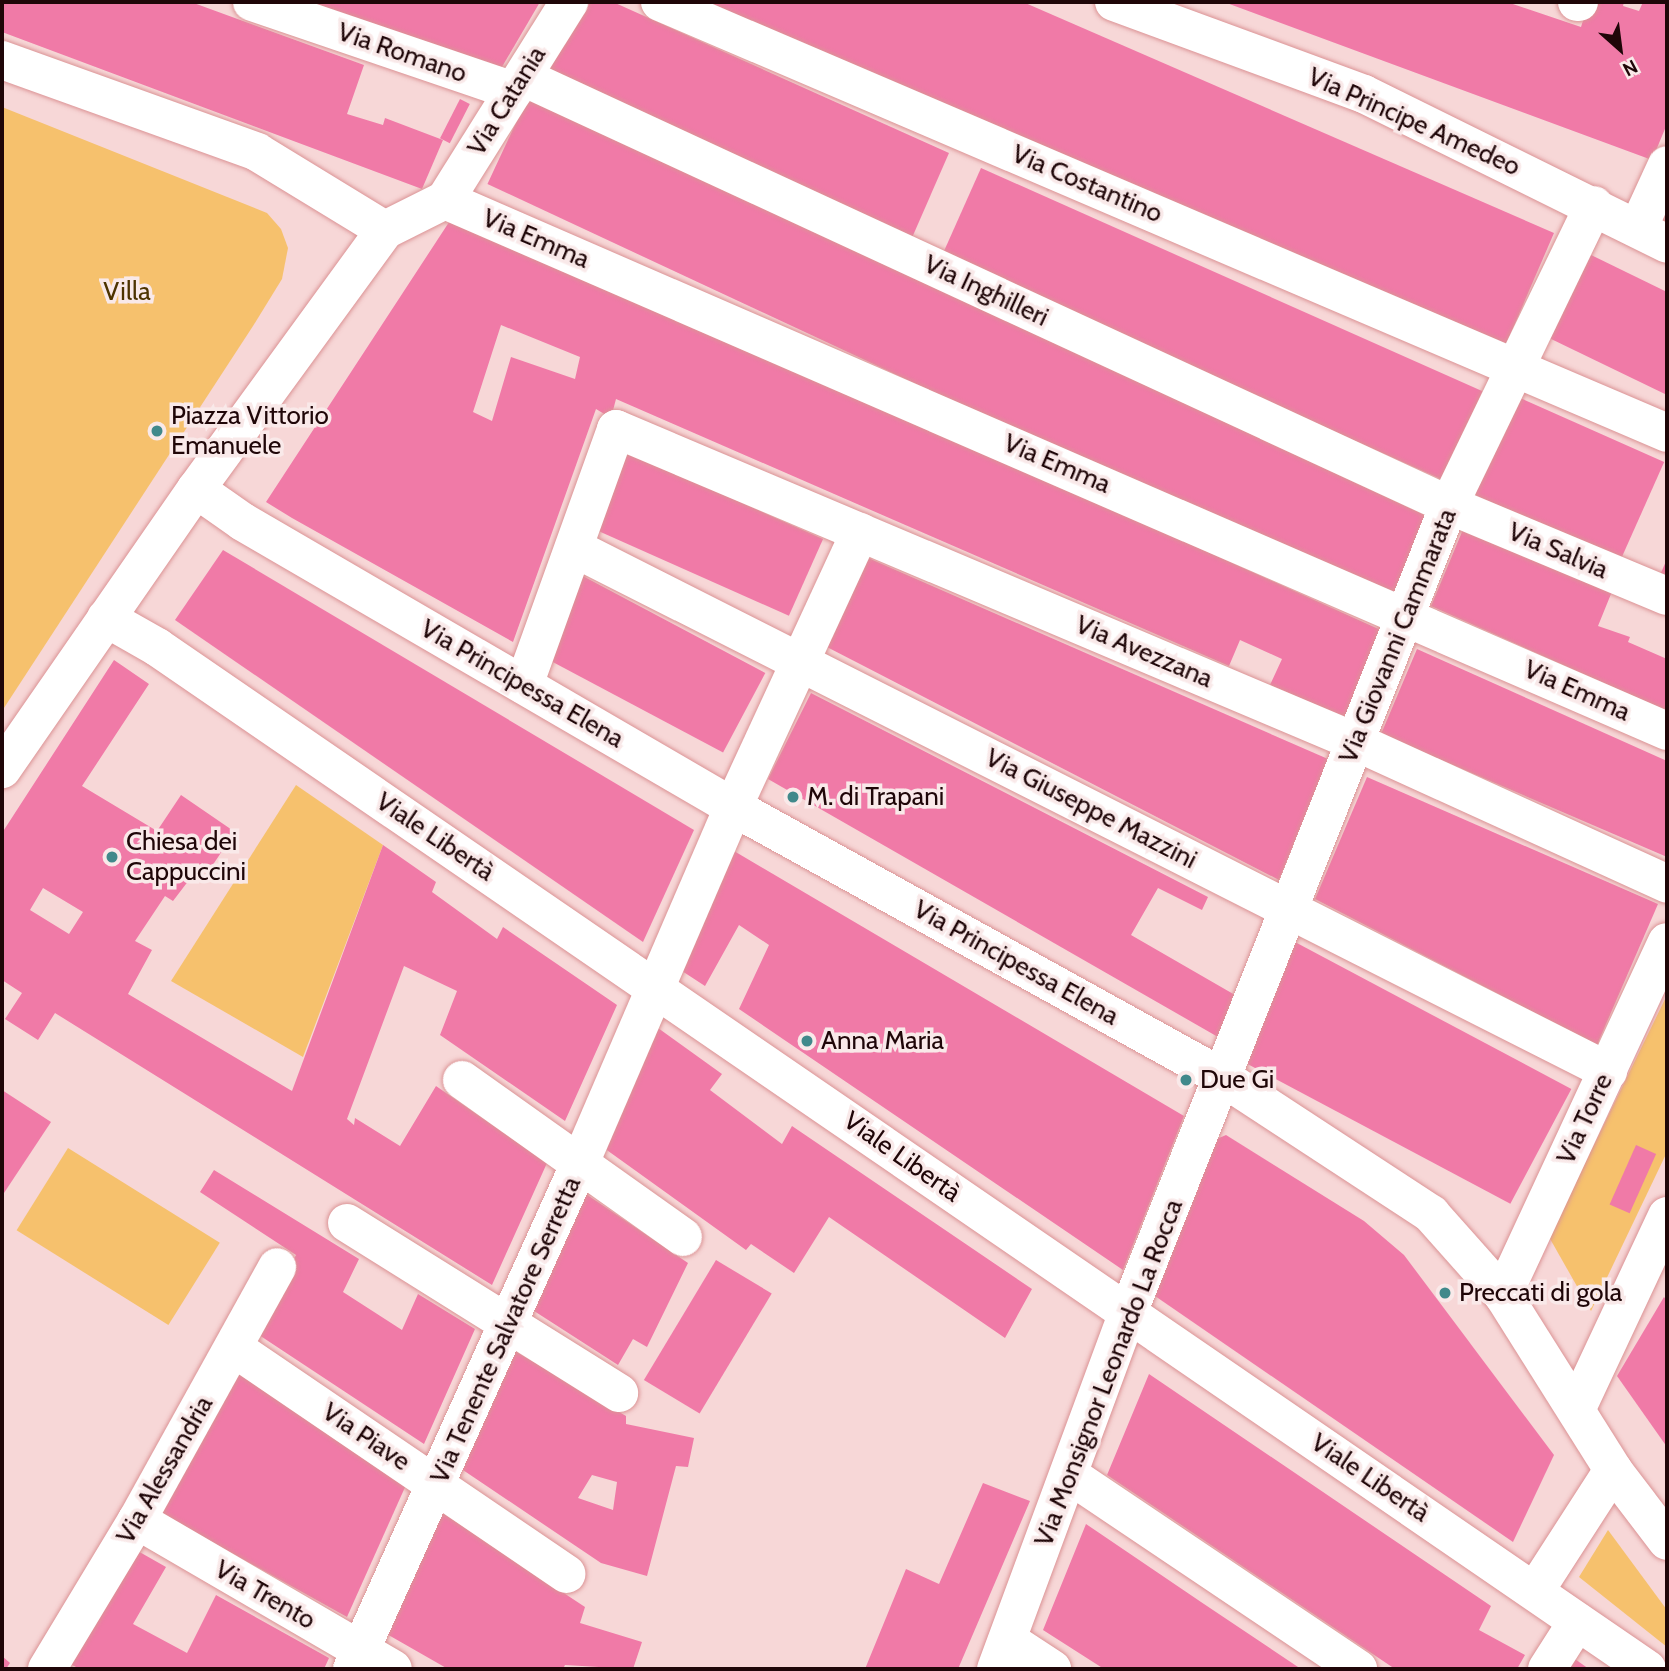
<!DOCTYPE html>
<html>
<head>
<meta charset="utf-8">
<style>
	body { margin:0 }
	#map { position:relative; width:1669px; height:1671px; overflow:hidden; background:#f7d7d7; font-family:Cabin,sans-serif }
	div>[style] { position:absolute }
	.green>* { inset:0; background:#f6c16d; transform-origin:0 0 }
	.building>* { inset:0; background:#f07aa7; transform-origin:0 0 }
	.roads { filter:drop-shadow(0 0 2px #db9395) drop-shadow(0 0 2px #db9395) }
	.minor>* { height:38px; margin:-19px; padding:0 19px; transform-origin:19px; border-radius:19px; background:#fff }
	.tertiary>* { height:38px; margin:-19px; padding:0 19px; transform-origin:19px; border-radius:19px; background:#fff }
	.dots>* { width:19px; height:19px; translate:-50% -50%; box-sizing:border-box; border:4px solid #f9e9e9; border-radius:50% }
	span { translate:-50% -50%; white-space:nowrap; text-align:center; line-height:1.15; -webkit-text-stroke:7px #f9e9e9; paint-order:stroke }
	.street-label { font-size:26px; color:#1f0608 }
	.park-label { font-size:26px; color:#4d3300 }
	.poi-label { font-size:26px; color:#1f0608 }
	.left { translate:0 -50%; text-align:left }
	.frame { position:absolute; inset:0; border:4px solid #1f0608; pointer-events:none }
	.north { position:absolute; left:1585px; top:14px; width:70px; height:70px; -webkit-text-stroke:5px #f9e9e9; paint-order:stroke; rotate:152deg; font-size:19px; font-weight:700; line-height:28px; text-align:center; color:#1f0608 }
	.north::after { content:''; display:block; margin:auto; width:24px; height:32px; background:#1f0608; clip-path:polygon(50% 0,100% 100%,50% 72%,0 100%) }
</style>
</head>
<body>
<div id="map">
	<div class="green">
		<i style="clip-path:polygon(2px 107px,267px 213px,281px 229px,288px 248px,282px 279px,253px 326px,2px 711px)"></i>
		<i style="clip-path:polygon(296px 785px,383px 845px,303px 1057px,171px 981px)"></i>
		<i style="clip-path:polygon(1667px 995px,1667px 1152px,1591px 1311px,1549px 1237px)"></i>
		<i style="left:68px;top:1148px;width:179px;height:97px;rotate:32deg"></i>
		<i style="clip-path:polygon(1608px 1530px,1667px 1610px,1667px 1647px,1579px 1577px)"></i>
	</div>
	<div class="building">
		<i style="clip-path:polygon(2px 2px,191px 2px,364px 65px,347px 114px,383px 125px,385px 118px,443px 140px,422px 189px,2px 32px)"></i>
		<i style="clip-path:polygon(308px 2px,540px 2px,499px 72px)"></i>
		<i style="clip-path:polygon(588px 2px,613px 2px,949px 153px,911px 240px,546px 69px)"></i>
		<i style="clip-path:polygon(697px 2px,1023px 2px,1554px 233px,1504px 349px)"></i>
		<i style="clip-path:polygon(1224px 2px,1507px 2px,1581px 27px,1589px 2px,1624px 2px,1623px 6px,1639px 11px,1643px 2px,1667px 2px,1667px 124px,1652px 160px)"></i>
		<i style="left:528px;top:97px;width:997px;height:96px;rotate:25deg"></i>
		<i style="left:460px;top:99px;width:11px;height:44px;rotate:27deg"></i>
		<i style="left:981px;top:168px;width:549px;height:97px;rotate:24deg"></i>
		<i style="clip-path:polygon(evenodd,455px 213px,1383px 631px,1346px 718px,1270px 685px,1282px 659px,1240px 640px,1229px 666px,616px 399px,611px 418px,596px 409px,513px 642px,292px 518px,266px 502px,455px 213px,501px 325px,580px 357px,575px 379px,511px 357px,492px 421px,473px 412px,501px 325px)"></i>
		<i style="clip-path:polygon(1587px 253px,1667px 292px,1667px 395px,1547px 337px)"></i>
		<i style="left:1518px;top:397px;width:160px;height:107px;rotate:24deg"></i>
		<i style="left:623px;top:450px;width:219px;height:84px;rotate:24deg"></i>
		<i style="clip-path:polygon(1464px 527px,1613px 589px,1598px 626px,1630px 637px,1628px 642px,1667px 659px,1667px 711px,1431px 606px)"></i>
		<i style="clip-path:polygon(223px 550px,694px 830px,643px 942px,175px 620px)"></i>
		<i style="clip-path:polygon(866px 557px,1328px 759px,1279px 880px,825px 646px)"></i>
		<i style="clip-path:polygon(1667px 559px,1667px 577px,1660px 575px)"></i>
		<i style="left:579px;top:574px;width:211px;height:90px;rotate:28deg"></i>
		<i style="clip-path:polygon(1417px 649px,1667px 761px,1667px 857px,1381px 734px)"></i>
		<i style="clip-path:polygon(evenodd,114px 660px,149px 684px,82px 786px,157px 831px,181px 795px,235px 832px,210px 869px,202px 863px,173px 901px,165px 896px,135px 941px,152px 950px,128px 994px,292px 1091px,383px 845px,436px 882px,432px 892px,497px 939px,503px 927px,617px 1005px,565px 1121px,440px 1035px,457px 991px,404px 966px,347px 1119px,354px 1125px,355px 1118px,400px 1146px,436px 1086px,547px 1163px,492px 1285px,55px 1013px,38px 1040px,5px 1019px,22px 993px,2px 980px,2px 833px,114px 660px,43px 888px,83px 912px,69px 934px,30px 910px,43px 888px)"></i>
		<i style="clip-path:polygon(811px 693px,1208px 897px,1202px 910px,1158px 888px,1131px 935px,1235px 995px,1218px 1037px,768px 779px)"></i>
		<i style="clip-path:polygon(1367px 777px,1658px 904px,1597px 1045px,1315px 899px)"></i>
		<i style="clip-path:polygon(734px 851px,1184px 1116px,1123px 1270px,739px 1009px,769px 945px,739px 925px,705px 986px,682px 971px)"></i>
		<i style="left:1295px;top:942px;width:313px;height:130px;rotate:28deg"></i>
		<i style="clip-path:polygon(658px 1028px,722px 1074px,710px 1090px,782px 1144px,792px 1126px,1032px 1289px,1005px 1338px,829px 1217px,794px 1273px,751px 1244px,746px 1250px,604px 1148px)"></i>
		<i style="clip-path:polygon(2px 1090px,51px 1122px,2px 1196px)"></i>
		<i style="clip-path:polygon(1226px 1135px,1364px 1221px,1404px 1255px,1554px 1455px,1513px 1542px,1155px 1296px,1212px 1141px)"></i>
		<i style="left:1636px;top:1145px;width:22px;height:65px;rotate:24deg"></i>
		<i style="clip-path:polygon(214px 1170px,359px 1259px,343px 1292px,402px 1330px,418px 1294px,475px 1329px,424px 1444px,256px 1333px,296px 1255px,200px 1192px)"></i>
		<i style="clip-path:polygon(583px 1192px,688px 1263px,647px 1347px,633px 1339px,618px 1365px,531px 1309px)"></i>
		<i style="left:716px;top:1260px;width:65px;height:140px;rotate:31deg"></i>
		<i style="clip-path:polygon(1664px 1297px,1667px 1301px,1667px 1447px,1617px 1376px)"></i>
		<i style="clip-path:polygon(evenodd,513px 1350px,626px 1416px,626px 1424px,694px 1438px,688px 1467px,676px 1466px,647px 1576px,601px 1563px,460px 1468px,513px 1350px,592px 1475px,617px 1482px,613px 1510px,578px 1498px,592px 1475px)"></i>
		<i style="clip-path:polygon(235px 1371px,406px 1485px,347px 1617px,158px 1512px)"></i>
		<i style="clip-path:polygon(1149px 1374px,1491px 1606px,1479px 1630px,1525px 1655px,1517px 1669px,1395px 1669px,1107px 1475px)"></i>
		<i style="clip-path:polygon(983px 1483px,1030px 1501px,958px 1669px,865px 1669px,906px 1569px,939px 1584px)"></i>
		<i style="clip-path:polygon(441px 1512px,585px 1607px,580px 1623px,642px 1642px,633px 1669px,565px 1665px,563px 1669px,448px 1669px,385px 1633px)"></i>
		<i style="clip-path:polygon(1086px 1524px,1201px 1602px,1301px 1669px,1104px 1669px,1043px 1630px)"></i>
		<i style="clip-path:polygon(136px 1550px,166px 1567px,133px 1624px,187px 1653px,216px 1595px,329px 1658px,324px 1669px,80px 1669px,70px 1664px)"></i>
		<i style="clip-path:polygon(2px 1656px,10px 1663px,6px 1669px,2px 1669px)"></i>
		<i style="clip-path:polygon(1572px 1657px,1589px 1669px,1565px 1669px)"></i>
	</div>
	<div class="roads">
		<div class="minor">
			<i style="left:252px;top:2px;width:276px;rotate:18.8deg"></i>
			<i style="left:660px;top:2px;width:1095px;rotate:23.17deg"></i>
			<i style="left:1114px;top:2px;width:266px;rotate:20.2deg"></i>
			<i style="left:1364px;top:94px;width:338px;rotate:26.3deg"></i>
			<i style="left:1577px;top:2px;width:2px"></i>
			<i style="left:523px;top:77px;width:1020px;rotate:24.81deg"></i>
			<i style="left:1449px;top:505px;width:236px;rotate:22.7deg"></i>
			<i style="left:445px;top:200px;width:1332px;rotate:23.49deg"></i>
			<i style="left:445px;top:200px;width:234px;rotate:-57.9deg"></i>
			<i style="left:1638px;top:228px;width:69px;rotate:-65.3deg"></i>
			<i style="left:385px;top:230px;width:67px;rotate:-26.6deg"></i>
			<i style="left:574px;top:548px;width:1159px;rotate:26.83deg"></i>
			<i style="left:524px;top:685px;width:272px;rotate:-70.2deg"></i>
			<i style="left:616px;top:429px;width:803px;rotate:22.93deg"></i>
			<i style="left:1356px;top:742px;width:342px;rotate:24.5deg"></i>
			<i style="left:462px;top:1080px;width:271px;rotate:35.4deg"></i>
			<i style="left:347px;top:1223px;width:321px;rotate:32deg"></i>
			<i style="left:1503px;top:1295px;width:389px;rotate:-65.1deg"></i>
			<i style="left:234px;top:1348px;width:402px;rotate:34.2deg"></i>
			<i style="left:1577px;top:1408px;width:212px;rotate:-64.9deg"></i>
			<i style="left:1071px;top:1476px;width:346px;rotate:33.9deg"></i>
			<i style="left:137px;top:1520px;width:296px;rotate:30.2deg"></i>
			<i style="left:1535px;top:1591px;width:144px;rotate:-57.2deg"></i>
			<i style="left:1008px;top:1640px;width:53px;rotate:33.4deg"></i>
			<i style="left:47px;top:1669px;width:174px;rotate:-58.9deg"></i>
			<i style="left:137px;top:1520px;width:289px;rotate:-61deg"></i>
			<i style="left:352px;top:1669px;width:555px;rotate:-65.74deg"></i>
			<i style="left:580px;top:1163px;width:387px;rotate:-66.7deg"></i>
			<i style="left:733px;top:807px;width:303px;rotate:-65.2deg"></i>
			<i style="left:996px;top:1669px;width:380px;rotate:-69.7deg"></i>
			<i style="left:1128px;top:1313px;width:869px;rotate:-68.33deg"></i>
			<i style="left:1449px;top:505px;width:333px;rotate:-64.2deg"></i>
			<i style="left:1547px;top:1669px;width:56px;rotate:-57.4deg"></i>
		</div>
		<div class="tertiary">
			<i style="left:2px;top:60px;width:271px;rotate:19.8deg"></i>
			<i style="left:257px;top:152px;width:150px;rotate:31.4deg"></i>
			<i style="left:385px;top:230px;width:321px;rotate:126.1deg"></i>
			<i style="left:196px;top:489px;width:341px;rotate:124.7deg"></i>
			<i style="left:196px;top:489px;width:57px;rotate:35.1deg"></i>
			<i style="left:243px;top:522px;width:567px;rotate:30.18deg"></i>
			<i style="left:733px;top:807px;width:559px;rotate:28.91deg"></i>
			<i style="left:1222px;top:1077px;width:250px;rotate:33.2deg"></i>
			<i style="left:1431px;top:1214px;width:108px;rotate:48.4deg"></i>
			<i style="left:1503px;top:1295px;width:207px;rotate:57.8deg"></i>
			<i style="left:1613px;top:1470px;width:89px;rotate:52.7deg"></i>
			<i style="left:106px;top:618px;width:59px;rotate:29.6deg"></i>
			<i style="left:157px;top:647px;width:1807px;rotate:34.45deg"></i>
		</div>
	</div>
	<div class="dots">
		<i style="left:157px;top:431px;background:#41898b"></i>
		<i style="left:793px;top:797px;background:#41898b"></i>
		<i style="left:112px;top:857px;background:#41898b"></i>
		<i style="left:807px;top:1041px;background:#41898b"></i>
		<i style="left:1186px;top:1080px;background:#41898b"></i>
		<i style="left:1445px;top:1293px;background:#41898b"></i>
	</div>
	<div class="street-label">
		<span style="left:402px;top:53px;rotate:19deg">Via Romano</span>
		<span style="left:507px;top:101px;rotate:-58deg">Via Catania</span>
		<span style="left:1414px;top:122px;rotate:24deg">Via Principe Amedeo</span>
		<span style="left:1087px;top:184px;rotate:23deg">Via Costantino</span>
		<span style="left:536px;top:239px;rotate:23deg">Via Emma</span>
		<span style="left:986px;top:291px;rotate:25deg">Via Inghilleri</span>
		<span style="left:1057px;top:464px;rotate:23deg">Via Emma</span>
		<span style="left:1558px;top:551px;rotate:23deg">Via Salvia</span>
		<span style="left:1398px;top:636px;rotate:-68deg">Via Giovanni Cammarata</span>
		<span style="left:1144px;top:652px;rotate:23deg">Via Avezzana</span>
		<span style="left:522px;top:684px;rotate:30deg">Via Principessa Elena</span>
		<span style="left:1577px;top:691px;rotate:24deg">Via Emma</span>
		<span style="left:1091px;top:809px;rotate:27deg">Via Giuseppe Mazzini</span>
		<span style="left:435px;top:837px;rotate:34deg">Viale Libertà</span>
		<span style="left:1016px;top:963px;rotate:29deg">Via Principessa Elena</span>
		<span style="left:1585px;top:1119px;rotate:-65deg">Via Torre</span>
		<span style="left:902px;top:1157px;rotate:35deg">Viale Libertà</span>
		<span style="left:506px;top:1330px;rotate:-66deg">Via Tenente Salvatore Serretta</span>
		<span style="left:1109px;top:1373px;rotate:-69deg">Via Monsignor Leonardo La Rocca</span>
		<span style="left:366px;top:1437px;rotate:34deg">Via Piave</span>
		<span style="left:165px;top:1470px;rotate:-60deg">Via Alessandria</span>
		<span style="left:1370px;top:1478px;rotate:34deg">Viale Libertà</span>
		<span style="left:265px;top:1595px;rotate:30deg">Via Trento</span>
	</div>
	<div class="park-label">
		<span style="left:127px;top:292px">Villa</span>
	</div>
	<div class="poi-label">
		<span class="left" style="left:171px;top:431px">Piazza Vittorio<br>Emanuele</span>
		<span class="left" style="left:807px;top:797px">M. di Trapani</span>
		<span class="left" style="left:126px;top:857px">Chiesa dei<br>Cappuccini</span>
		<span class="left" style="left:821px;top:1041px">Anna Maria</span>
		<span class="left" style="left:1200px;top:1080px">Due Gi</span>
		<span class="left" style="left:1459px;top:1293px">Preccati di gola</span>
	</div>
	<div class="frame"></div>
	<div class="north">N</div>
</div>
</body>
</html>
